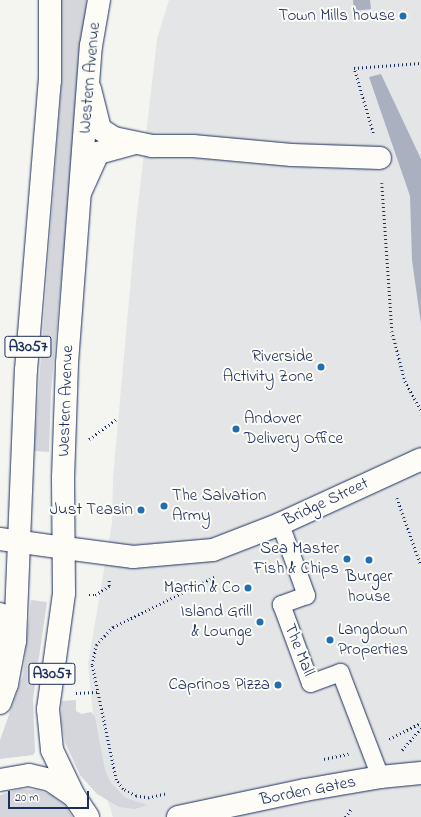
<!DOCTYPE html>
<html>
<head>
<meta charset="utf-8">
<style>
	body { margin:0 }
	#map { position:relative; width:421px; height:817px; overflow:hidden; background:#f4f4f1; font-family:"Indie Flower",sans-serif }
	div>[style] { position:absolute }
	.built>* { inset:0; background:#e4e5e6 }
	.green>* { inset:0; background:#d4d6db }
	.water>* { inset:0; background:#aab0bf }
	.path>* { height:2.5px; margin-top:-1.25px; transform-origin:0; background:repeating-linear-gradient(90deg,#1b2f5e 0 1px,transparent 0 4px) }
	.roads { filter:drop-shadow(0 0 1px #1b2f5e) drop-shadow(0 0 1px #1b2f5e) }
	.pedestrian>* { height:17px; margin:-8.5px; padding:0 8.5px; transform-origin:8.5px; border-radius:8.5px; background:#fdfcf7 }
	.minor>* { height:22px; margin:-11px; padding:0 11px; transform-origin:11px; border-radius:11px; background:#fdfcf7 }
	.secondary>* { height:22px; margin:-11px; padding:0 11px; transform-origin:11px; border-radius:11px; background:#fdfcf7 }
	.primary>* { height:22px; margin:-11px; padding:0 11px; transform-origin:11px; border-radius:11px; background:#fdfcf7 }
	.dots>* { width:11px; height:11px; translate:-50% -50%; box-sizing:border-box; border:2px solid #fdfcf7; border-radius:50% }
	span { translate:-50% -50%; white-space:nowrap; text-align:center; line-height:1.15; -webkit-text-stroke:4px #fdfcf7; paint-order:stroke }
	.shield-label span { padding:1px 3px; background:#fdfcf7; border:1px solid; border-radius:3px; -webkit-text-stroke-width:0 }
	.shield-label { font-size:16px; color:#1b2f5e; font-weight:700 }
	.poi-label { font-size:17px; color:#1b2f5e }
	.right { translate:-100% -50%; text-align:right }
	.left { translate:0 -50%; text-align:left }
	.street-label { font-size:17px; color:#1b2f5e }
	.scale { position:absolute; left:8px; top:791px; width:81px; height:18px; box-sizing:border-box; border:2px solid #1b2f5e; border-top:0; padding-left:5px; font-size:12px; line-height:14px; white-space:nowrap; color:#1b2f5e; -webkit-text-stroke:3px #fdfcf7; paint-order:stroke }
</style>
</head>
<body>
<div id="map">
	<div class="built">
		<i style="clip-path:polygon(169px 0,421px 0,421px 817px,113px 817px,99px 774px,88px 664px,112px 523px,113px 478px,136px 222px,157px 39px)"></i>
	</div>
	<div class="green">
		<i style="clip-path:polygon(61px 0,87px 0,51px 391px,49px 452px,34px 451px,62px 77px)"></i>
		<i style="clip-path:polygon(31px 600px,47px 602px,33px 699px,35px 752px,33px 755px,0 759px,0 740px,23px 675px)"></i>
		<i style="clip-path:polygon(76px 700px,76px 711px,82px 714px,91px 712px,95px 717px,105px 770px,111px 783px,126px 798px,147px 805px,135px 809px,119px 807px,97px 794px,80px 775px,65px 742px,61px 721px,62px 701px)"></i>
		<i style="clip-path:polygon(20px 789px,37px 790px,52px 795px,65px 805px,72px 817px,0 817px,0 795px)"></i>
	</div>
	<div class="water">
		<i style="clip-path:polygon(353px 0,370px 0,371px 9px,354px 11px)"></i>
		<i style="clip-path:polygon(381px 74px,421px 159px,421px 324px,412px 260px,410px 196px,369px 77px)"></i>
	</div>
	<div class="path">
		<i style="left:373px;top:133px;width:68px;rotate:-106.3deg"></i>
		<i style="left:354px;top:68px;width:67px;rotate:-4.3deg"></i>
		<i style="left:382px;top:183px;width:148px;rotate:86.1deg"></i>
		<i style="left:392px;top:331px;width:52px;rotate:75.4deg"></i>
		<i style="left:405px;top:381px;width:33px;rotate:61deg"></i>
		<i style="left:89px;top:439px;width:34px;rotate:-36deg"></i>
		<i style="left:397px;top:498px;width:71px;rotate:70.3deg"></i>
		<i style="left:89px;top:595px;width:6px"></i>
		<i style="left:95px;top:595px;width:17px;rotate:-33deg"></i>
		<i style="left:109px;top:586px;width:7px;rotate:-90deg"></i>
		<i style="left:76px;top:693px;width:21px;rotate:-3deg"></i>
		<i style="left:389px;top:739px;width:36px;rotate:-27deg"></i>
		<i style="left:402px;top:750px;width:29px;rotate:-49deg"></i>
		<i style="left:324px;top:759px;width:25px;rotate:-12deg"></i>
		<i style="left:165px;top:794px;width:16px;rotate:166deg"></i>
		<i style="left:149px;top:798px;width:13px;rotate:-171deg"></i>
		<i style="left:136px;top:796px;width:15px;rotate:-152deg"></i>
		<i style="left:123px;top:789px;width:11px;rotate:-128deg"></i>
		<i style="left:116px;top:780px;width:117px;rotate:-101.8deg"></i>
		<i style="left:92px;top:665px;width:20px;rotate:-79deg"></i>
		<i style="left:96px;top:645px;width:25px;rotate:-47deg"></i>
		<i style="left:113px;top:627px;width:115px;rotate:-26.3deg"></i>
		<i style="left:345px;top:817px;width:11px;rotate:-52deg"></i>
	</div>
	<div class="roads">
		<div class="pedestrian">
			<i style="left:280px;top:524px;width:76px;rotate:69.9deg"></i>
			<i style="left:306px;top:595px;width:27px;rotate:160deg"></i>
			<i style="left:281px;top:604px;width:84px;rotate:69.8deg"></i>
			<i style="left:310px;top:683px;width:32px;rotate:-20deg"></i>
			<i style="left:340px;top:672px;width:112px;rotate:69.1deg"></i>
		</div>
		<div class="minor">
			<i style="left:90px;top:89px;width:41px;rotate:76deg"></i>
			<i style="left:100px;top:129px;width:17px;rotate:33deg"></i>
			<i style="left:114px;top:138px;width:39px;rotate:12deg"></i>
			<i style="left:152px;top:146px;width:41px"></i>
			<i style="left:193px;top:146px;width:99px;rotate:5.2deg"></i>
			<i style="left:292px;top:155px;width:88px;rotate:2deg"></i>
			<i style="left:80px;top:193px;width:44px;rotate:-65.8deg"></i>
			<i style="left:98px;top:153px;width:35px;rotate:-15deg"></i>
			<i style="left:65px;top:548px;width:69px;rotate:7.5deg"></i>
			<i style="left:133px;top:557px;width:80px;rotate:-5deg"></i>
			<i style="left:213px;top:550px;width:72px;rotate:-21.2deg"></i>
			<i style="left:280px;top:524px;width:155px;rotate:-24.7deg"></i>
			<i style="left:178px;top:817px;width:130px;rotate:-12deg"></i>
			<i style="left:305px;top:790px;width:76px;rotate:-9.8deg"></i>
			<i style="left:380px;top:777px;width:41px;rotate:-5.6deg"></i>
		</div>
		<div class="secondary">
			<i style="left:0;top:539px;width:66px;rotate:7.9deg"></i>
			<i style="left:0;top:614px;width:47px;rotate:77.7deg"></i>
		</div>
		<div class="primary">
			<i style="left:0;top:703px;width:20px;rotate:-70deg"></i>
			<i style="left:7px;top:684px;width:44px;rotate:-79.5deg"></i>
			<i style="left:15px;top:641px;width:271px;rotate:-87.7deg"></i>
			<i style="left:26px;top:370px;width:290px;rotate:-85.3deg"></i>
			<i style="left:50px;top:81px;width:81px;rotate:-90deg"></i>
			<i style="left:0;top:780px;width:29px;rotate:-10deg"></i>
			<i style="left:29px;top:775px;width:22px;rotate:13deg"></i>
			<i style="left:50px;top:780px;width:29px;rotate:34deg"></i>
			<i style="left:74px;top:796px;width:25px;rotate:56deg"></i>
			<i style="left:74px;top:796px;width:51px;rotate:-115.6deg"></i>
			<i style="left:52px;top:750px;width:41px;rotate:-95.6deg"></i>
			<i style="left:48px;top:709px;width:117px;rotate:-82.1deg"></i>
			<i style="left:64px;top:593px;width:115px;rotate:-90.5deg"></i>
			<i style="left:63px;top:478px;width:115px;rotate:-88deg"></i>
			<i style="left:67px;top:363px;width:318px;rotate:-85.7deg"></i>
			<i style="left:91px;top:46px;width:47px;rotate:-80.1deg"></i>
		</div>
	</div>
	<div class="dots">
		<i style="left:403px;top:16px;background:#1f6fb2"></i>
		<i style="left:321px;top:367px;background:#1f6fb2"></i>
		<i style="left:236px;top:429px;background:#1f6fb2"></i>
		<i style="left:164px;top:506px;background:#1f6fb2"></i>
		<i style="left:141px;top:510px;background:#1f6fb2"></i>
		<i style="left:347px;top:559px;background:#1f6fb2"></i>
		<i style="left:369px;top:560px;background:#1f6fb2"></i>
		<i style="left:248px;top:588px;background:#1f6fb2"></i>
		<i style="left:260px;top:622px;background:#1f6fb2"></i>
		<i style="left:330px;top:640px;background:#1f6fb2"></i>
		<i style="left:278px;top:685px;background:#1f6fb2"></i>
	</div>
	<div class="shield-label">
		<span style="left:28px;top:347px">A3057</span>
		<span style="left:52px;top:674px">A3057</span>
	</div>
	<div class="poi-label">
		<span class="right" style="left:395px;top:16px">Town Mills house</span>
		<span class="right" style="left:313px;top:367px">Riverside<br>Activity Zone</span>
		<span class="left" style="left:244px;top:429px">Andover<br>Delivery Office</span>
		<span class="left" style="left:172px;top:506px">The Salvation<br>Army</span>
		<span class="right" style="left:133px;top:510px">Just Teasin</span>
		<span class="right" style="left:339px;top:559px">Sea Master<br>Fish &amp; Chips</span>
		<span style="left:369px;top:587px">Burger<br>house</span>
		<span class="right" style="left:240px;top:588px">Martin &amp; Co</span>
		<span class="right" style="left:252px;top:622px">Island Grill<br>&amp; Lounge</span>
		<span class="left" style="left:338px;top:640px">Langdown<br>Properties</span>
		<span class="right" style="left:270px;top:685px">Caprinos Pizza</span>
	</div>
	<div class="street-label">
		<span style="left:90px;top:78px;rotate:-85deg">Western Avenue</span>
		<span style="left:66px;top:401px;rotate:-88deg">Western Avenue</span>
		<span style="left:326px;top:502px;rotate:-25deg">Bridge Street</span>
		<span style="left:299px;top:650px;rotate:68deg">The Mall</span>
		<span style="left:308px;top:791px;rotate:-11deg">Borden Gates</span>
	</div>
	<div class="scale">20 m</div>
</div>
</body>
</html>
